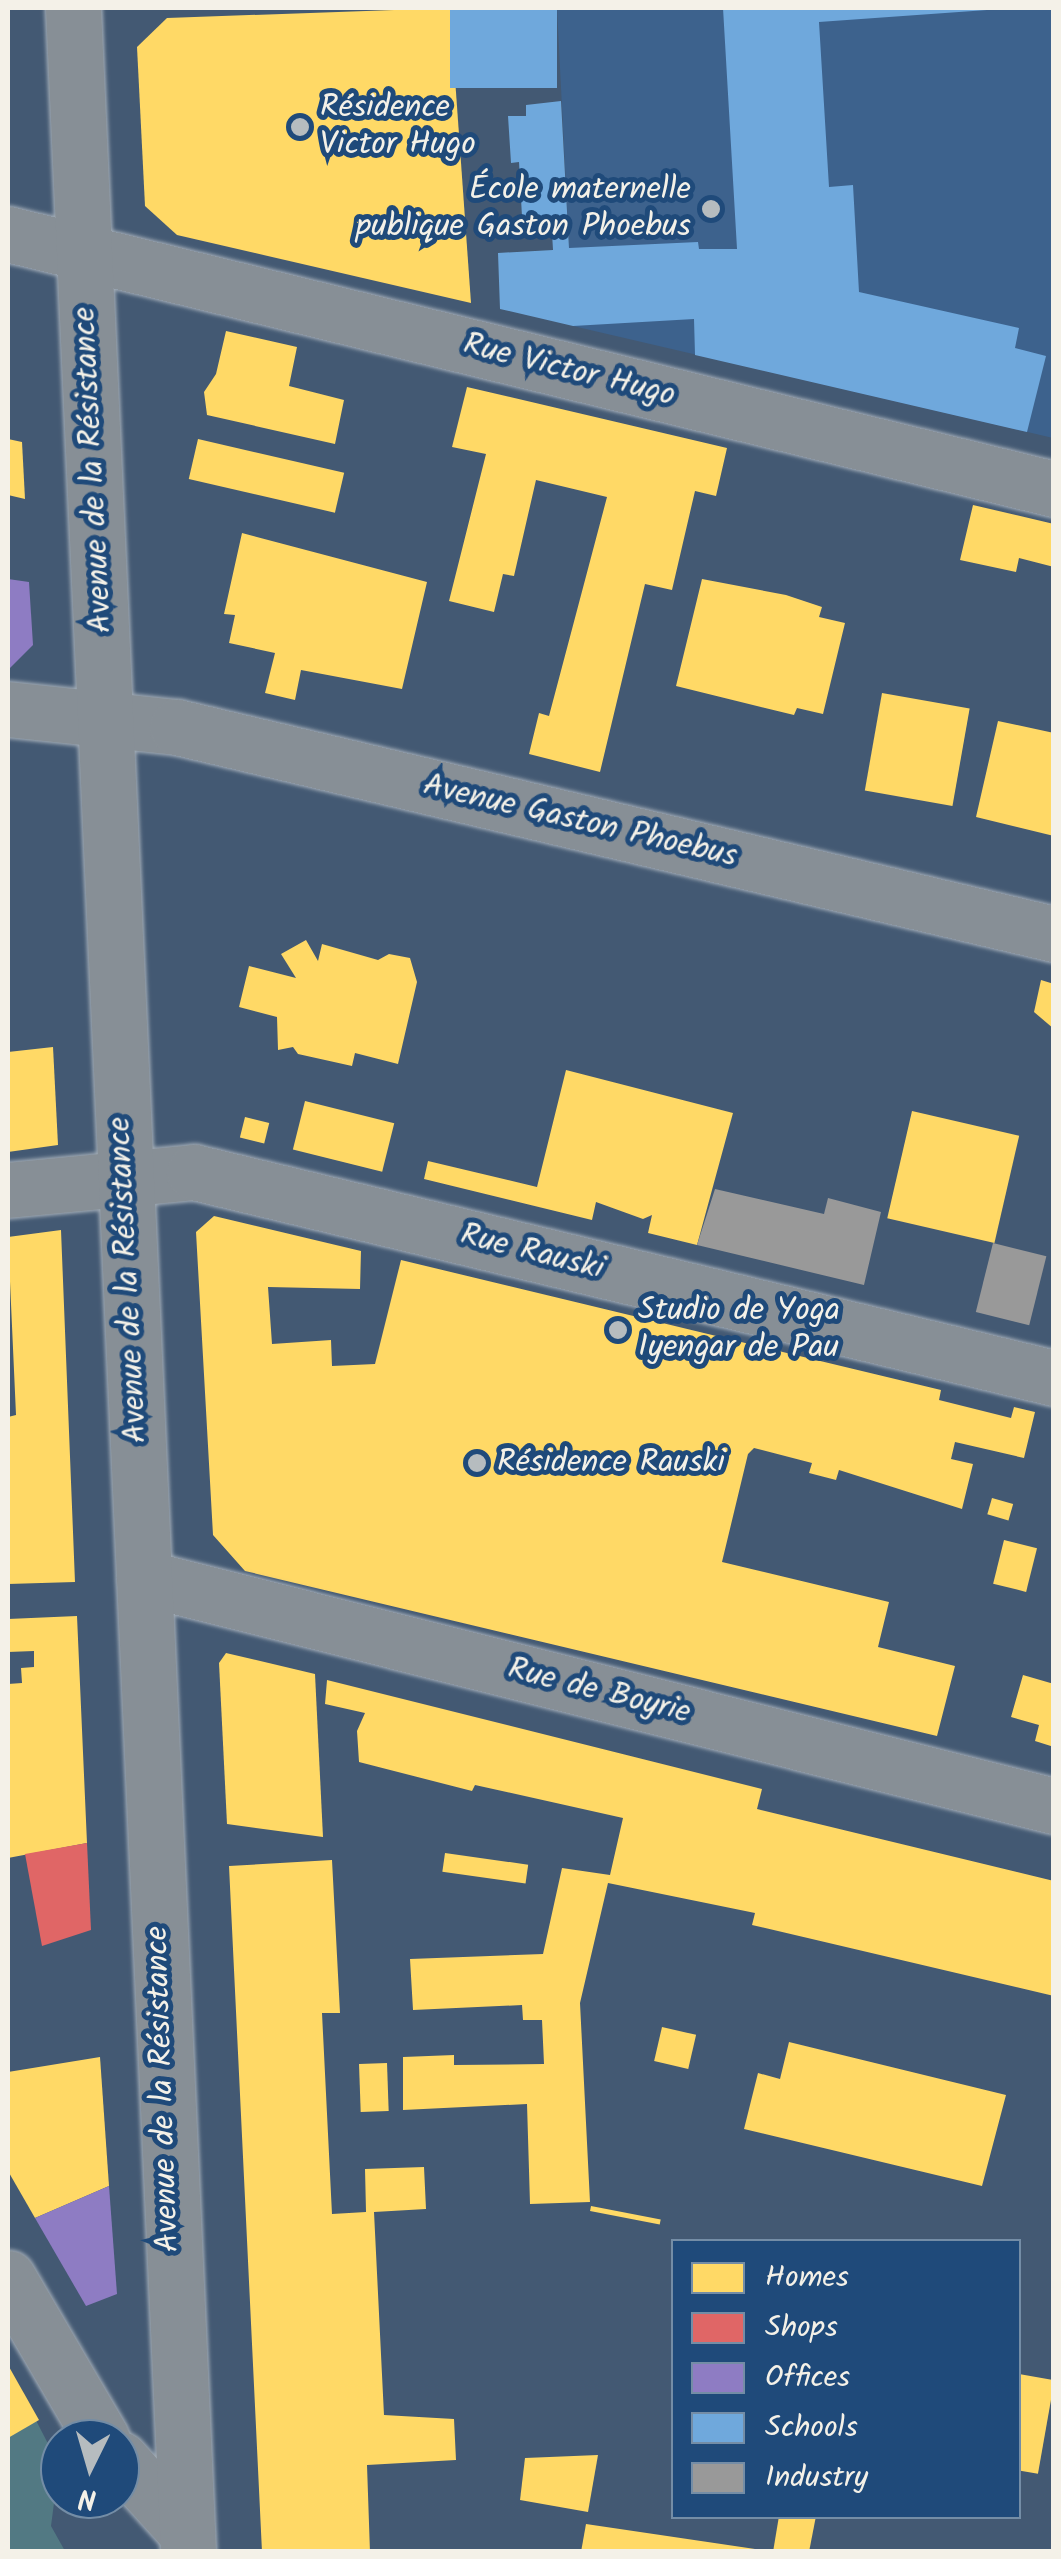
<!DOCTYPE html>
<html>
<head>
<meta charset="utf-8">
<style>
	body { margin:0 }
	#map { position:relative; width:1061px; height:2559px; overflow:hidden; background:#435973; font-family:Kalam,sans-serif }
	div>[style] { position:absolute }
	.built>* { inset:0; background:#3d628d }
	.green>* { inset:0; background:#527983 }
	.homes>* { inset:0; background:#ffd966; transform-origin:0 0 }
	.shops>* { inset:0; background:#e06666 }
	.offices>* { inset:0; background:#8e7cc3 }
	.schools>* { inset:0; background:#6fa8dc; transform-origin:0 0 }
	.industry>* { inset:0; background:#999; transform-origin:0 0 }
	.roads { filter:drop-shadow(0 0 2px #a2acb6) drop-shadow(0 0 2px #a2acb6) }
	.street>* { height:55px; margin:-27.5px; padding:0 27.5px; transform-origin:27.5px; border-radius:27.5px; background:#878f96 }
	.secondary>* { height:55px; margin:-27.5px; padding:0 27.5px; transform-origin:27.5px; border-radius:27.5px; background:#878f96 }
	.dots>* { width:28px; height:28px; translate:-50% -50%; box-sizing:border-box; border:5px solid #1f4a7a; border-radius:50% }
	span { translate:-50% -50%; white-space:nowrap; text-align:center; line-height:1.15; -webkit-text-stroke:10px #1f4a7a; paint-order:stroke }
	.poi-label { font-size:32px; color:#f4f1e8 }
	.left { translate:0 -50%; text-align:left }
	.right { translate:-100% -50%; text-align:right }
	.street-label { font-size:32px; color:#f4f1e8 }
	.frame { position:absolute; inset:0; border:10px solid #f4f1e8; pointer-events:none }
	.legend { position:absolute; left:671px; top:2239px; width:350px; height:280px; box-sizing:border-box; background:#1f4a7a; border:2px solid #748da6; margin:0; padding:12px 18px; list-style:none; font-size:30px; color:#f4f1e8 }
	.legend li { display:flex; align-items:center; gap:20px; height:50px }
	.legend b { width:50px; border:2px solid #748da6 }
	.north { position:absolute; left:40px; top:2419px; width:100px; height:100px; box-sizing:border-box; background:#1f4a7a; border:2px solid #748da6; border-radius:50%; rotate:185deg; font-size:28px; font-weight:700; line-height:40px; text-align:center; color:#f4f1e8 }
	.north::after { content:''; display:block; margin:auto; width:35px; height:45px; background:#b6bcbf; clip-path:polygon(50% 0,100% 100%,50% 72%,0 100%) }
</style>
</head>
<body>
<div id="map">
	<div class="built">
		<i style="clip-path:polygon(557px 8px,1053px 8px,1053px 438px,573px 326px)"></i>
	</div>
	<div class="green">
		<i style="clip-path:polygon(8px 2366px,59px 2465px,51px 2526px,65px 2551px,8px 2551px)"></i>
	</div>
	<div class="homes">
		<i style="clip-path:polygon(450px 8px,471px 303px,177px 235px,145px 206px,137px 47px,167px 18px)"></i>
		<i style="clip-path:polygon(226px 331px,297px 347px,289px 386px,344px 400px,335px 444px,207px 415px,204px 392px,216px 374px)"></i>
		<i style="clip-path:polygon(467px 387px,727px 448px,716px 496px,695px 491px,672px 590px,645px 584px,600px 772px,529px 754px,539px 713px,549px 716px,607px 497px,536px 480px,514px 576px,503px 574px,494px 612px,449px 601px,486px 454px,452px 447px)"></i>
		<i style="clip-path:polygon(8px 439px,22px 442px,25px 499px,8px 495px)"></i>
		<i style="left:198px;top:439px;width:150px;height:41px;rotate:13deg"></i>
		<i style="clip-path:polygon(973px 505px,1054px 524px,1054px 567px,1019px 558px,1016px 572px,960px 560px)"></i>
		<i style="clip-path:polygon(242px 533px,427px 582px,402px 689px,301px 670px,295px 700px,265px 693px,275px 653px,229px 643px,235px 615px,224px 614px)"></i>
		<i style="clip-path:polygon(702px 579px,786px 595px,822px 607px,819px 617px,845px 623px,823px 714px,797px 708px,794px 715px,676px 686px)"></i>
		<i style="left:882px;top:693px;width:89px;height:99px;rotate:10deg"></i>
		<i style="clip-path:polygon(998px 721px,1054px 733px,1054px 836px,976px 817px)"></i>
		<i style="clip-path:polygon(306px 940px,318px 961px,322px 944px,378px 960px,389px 954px,410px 958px,417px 982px,398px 1064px,355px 1053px,352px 1066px,298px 1054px,293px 1047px,278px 1050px,277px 1017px,239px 1007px,249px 966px,296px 978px,281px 954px)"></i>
		<i style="clip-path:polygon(1041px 980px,1054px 984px,1054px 1029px,1034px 1012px)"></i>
		<i style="clip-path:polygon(53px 1047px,58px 1145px,8px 1152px,8px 1052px)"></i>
		<i style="clip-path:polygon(566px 1070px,733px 1113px,697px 1245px,648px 1233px,652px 1215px,643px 1219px,596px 1202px,592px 1220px,424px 1179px,428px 1161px,537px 1187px)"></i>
		<i style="left:305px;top:1101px;width:92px;height:50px;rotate:14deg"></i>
		<i style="left:912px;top:1111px;width:110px;height:110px;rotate:13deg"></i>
		<i style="left:245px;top:1117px;width:25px;height:21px;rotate:14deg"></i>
		<i style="clip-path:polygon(214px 1216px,361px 1251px,360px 1289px,268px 1287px,272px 1344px,331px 1340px,332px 1366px,375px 1364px,401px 1260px,941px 1390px,939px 1400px,1011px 1418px,1014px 1407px,1035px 1412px,1024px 1458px,955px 1442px,951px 1459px,973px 1464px,962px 1509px,839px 1470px,836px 1480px,809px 1473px,812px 1463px,754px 1448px,748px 1454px,722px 1562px,889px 1602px,878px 1647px,955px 1666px,937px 1736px,245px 1571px,213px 1535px,196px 1232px)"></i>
		<i style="clip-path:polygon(61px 1230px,75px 1582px,8px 1584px,8px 1417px,16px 1415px,8px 1237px)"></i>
		<i style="left:992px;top:1498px;width:22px;height:17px;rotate:16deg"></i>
		<i style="left:1004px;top:1540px;width:34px;height:45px;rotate:14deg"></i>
		<i style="clip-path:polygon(77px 1616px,87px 1843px,8px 1858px,8px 1684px,22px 1683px,21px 1668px,34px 1667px,34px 1651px,8px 1652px,8px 1619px)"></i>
		<i style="clip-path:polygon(226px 1653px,315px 1674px,323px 1837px,227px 1824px,219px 1663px)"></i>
		<i style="clip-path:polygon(1023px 1675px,1054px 1684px,1054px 1747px,1035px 1741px,1039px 1725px,1011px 1717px)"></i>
		<i style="clip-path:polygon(327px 1680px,762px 1789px,757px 1809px,1054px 1881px,1054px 1996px,752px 1925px,755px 1913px,608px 1883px,580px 2003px,590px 2202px,530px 2204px,527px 2104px,403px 2110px,403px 2057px,454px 2055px,454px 2065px,544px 2064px,542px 2020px,523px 2020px,522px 2005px,413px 2010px,410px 1959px,543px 1954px,562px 1868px,610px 1875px,623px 1818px,475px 1785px,472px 1791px,359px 1762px,357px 1731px,365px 1713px,325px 1704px)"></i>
		<i style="left:445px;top:1853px;width:84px;height:19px;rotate:8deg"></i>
		<i style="clip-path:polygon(332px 1860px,340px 2013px,322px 2013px,332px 2214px,366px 2212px,365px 2169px,424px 2167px,426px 2209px,374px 2212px,384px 2415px,454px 2419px,456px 2460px,367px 2465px,370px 2552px,262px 2552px,229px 1866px)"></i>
		<i style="left:662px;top:2027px;width:35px;height:35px;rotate:13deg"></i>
		<i style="clip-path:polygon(789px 2042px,1006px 2095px,982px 2186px,744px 2129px,758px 2073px,780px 2079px)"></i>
		<i style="clip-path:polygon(100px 2057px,109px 2186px,35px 2218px,8px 2171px,8px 2072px)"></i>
		<i style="left:387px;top:2063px;width:48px;height:28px;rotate:88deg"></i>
		<i style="left:591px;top:2206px;width:71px;height:5px;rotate:11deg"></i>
		<i style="clip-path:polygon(8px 2365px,39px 2420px,8px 2438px)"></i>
		<i style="left:1019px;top:2374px;width:36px;height:95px;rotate:10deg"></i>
		<i style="clip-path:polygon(598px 2455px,588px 2512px,520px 2500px,525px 2458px)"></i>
		<i style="clip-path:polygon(779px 2516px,816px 2516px,809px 2552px,773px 2552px)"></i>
		<i style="clip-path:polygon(586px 2524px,755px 2549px,755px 2552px,581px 2552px)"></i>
	</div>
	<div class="shops">
		<i style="clip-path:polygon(87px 1843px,91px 1930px,42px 1946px,25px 1854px)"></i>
	</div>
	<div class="offices">
		<i style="clip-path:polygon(8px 579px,29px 582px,33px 645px,8px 670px)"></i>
		<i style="clip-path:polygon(109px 2186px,117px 2294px,86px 2306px,35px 2218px)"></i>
	</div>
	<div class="schools">
		<i style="left:450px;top:8px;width:107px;height:80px"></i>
		<i style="clip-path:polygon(723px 8px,1015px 8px,819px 22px,829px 187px,853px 185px,859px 292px,1019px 328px,1015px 348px,1046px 356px,1027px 432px,695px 355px,694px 319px,573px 326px,500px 309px,498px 253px,553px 250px,552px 233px,523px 235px,519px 162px,511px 163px,508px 116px,526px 116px,526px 105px,561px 101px,569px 248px,698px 242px,699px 249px,737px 249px)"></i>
	</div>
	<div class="industry">
		<i style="clip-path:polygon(715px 1189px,824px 1214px,828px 1198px,881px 1212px,864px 1285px,697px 1245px)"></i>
		<i style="left:993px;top:1243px;width:55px;height:71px;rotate:14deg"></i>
	</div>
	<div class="roads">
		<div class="street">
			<i style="left:8px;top:234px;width:1077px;rotate:13.7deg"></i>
			<i style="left:8px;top:709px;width:170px;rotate:6.1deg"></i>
			<i style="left:177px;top:727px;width:901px;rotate:13.28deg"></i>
			<i style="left:8px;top:1190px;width:187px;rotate:-5.5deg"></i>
			<i style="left:194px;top:1172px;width:884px;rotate:13.47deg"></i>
			<i style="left:144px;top:1578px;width:938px;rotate:14.07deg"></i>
			<i style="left:8px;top:2278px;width:186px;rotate:59.7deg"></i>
			<i style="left:120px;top:2459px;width:100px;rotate:47.8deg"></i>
		</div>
		<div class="secondary">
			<i style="left:73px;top:8px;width:2547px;rotate:87.41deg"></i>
		</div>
	</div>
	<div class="dots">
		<i style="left:300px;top:127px;background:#b6bcbf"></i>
		<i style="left:711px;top:209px;background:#b6bcbf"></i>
		<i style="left:618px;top:1330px;background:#b6bcbf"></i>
		<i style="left:477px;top:1463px;background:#b6bcbf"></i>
	</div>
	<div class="poi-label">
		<span class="left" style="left:320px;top:127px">Résidence<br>Victor Hugo</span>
		<span class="right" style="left:691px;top:209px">École maternelle<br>publique Gaston Phoebus</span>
		<span class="left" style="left:638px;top:1330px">Studio de Yoga<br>Iyengar de Pau</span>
		<span class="left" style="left:497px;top:1463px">Résidence Rauski</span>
	</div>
	<div class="street-label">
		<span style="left:569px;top:371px;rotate:14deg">Rue Victor Hugo</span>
		<span style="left:94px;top:470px;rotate:-93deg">Avenue de la Résistance</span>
		<span style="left:580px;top:822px;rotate:13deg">Avenue Gaston Phoebus</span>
		<span style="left:532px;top:1253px;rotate:14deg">Rue Rauski</span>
		<span style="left:129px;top:1280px;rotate:-93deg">Avenue de la Résistance</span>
		<span style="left:599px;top:1692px;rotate:14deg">Rue de Boyrie</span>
		<span style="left:164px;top:2089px;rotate:-92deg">Avenue de la Résistance</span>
	</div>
	<div class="frame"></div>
	<ul class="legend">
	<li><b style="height:28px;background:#ffd966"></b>Homes</li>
	<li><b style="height:28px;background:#e06666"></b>Shops</li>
	<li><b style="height:28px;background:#8e7cc3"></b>Offices</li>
	<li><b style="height:28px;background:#6fa8dc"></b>Schools</li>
	<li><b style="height:28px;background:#999"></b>Industry</li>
	</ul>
	<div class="north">N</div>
</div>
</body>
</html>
